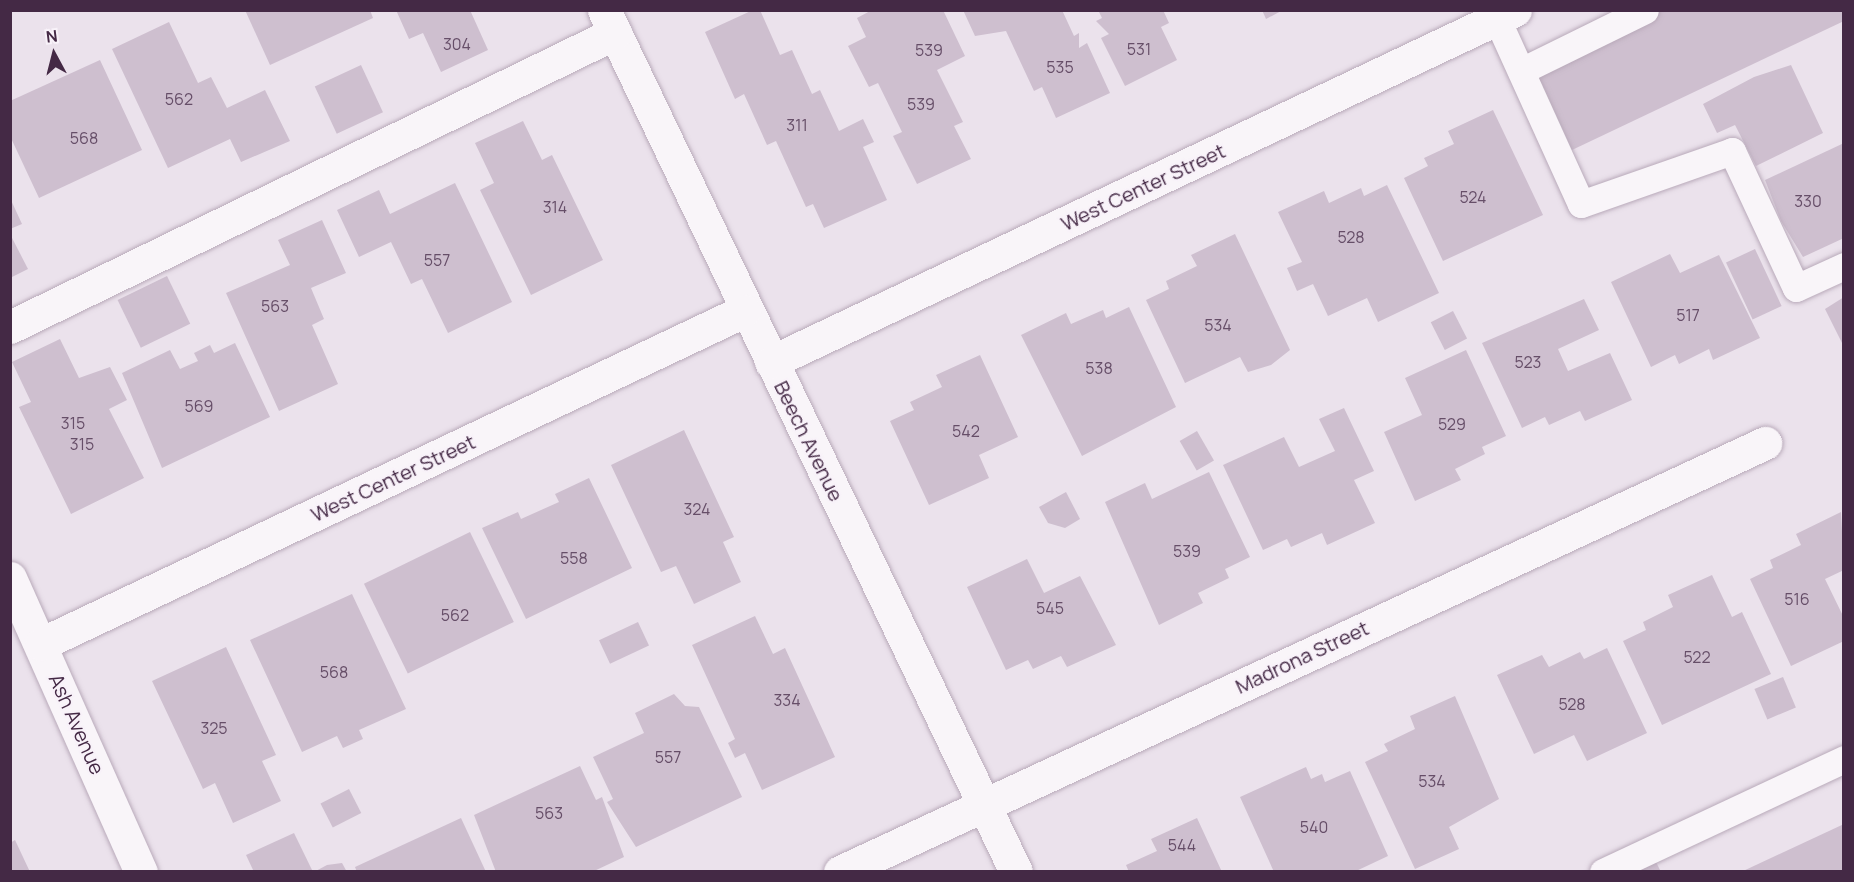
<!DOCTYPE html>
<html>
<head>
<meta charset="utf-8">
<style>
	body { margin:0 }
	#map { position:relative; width:1854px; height:882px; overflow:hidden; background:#ebe2ec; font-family:Manrope,sans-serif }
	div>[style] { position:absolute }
	.building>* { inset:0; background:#cebfcf; transform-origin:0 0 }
	.roads { filter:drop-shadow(0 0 2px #b9aaba) drop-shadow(0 0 2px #b9aaba) }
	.service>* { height:27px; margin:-13.5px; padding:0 13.5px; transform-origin:13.5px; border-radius:13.5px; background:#f9f5f9 }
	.minor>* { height:33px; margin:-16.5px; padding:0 16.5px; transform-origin:16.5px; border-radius:16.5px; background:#f9f5f9 }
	span { translate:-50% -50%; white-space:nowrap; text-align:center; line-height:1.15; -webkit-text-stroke:4.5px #f8f2f9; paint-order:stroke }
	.number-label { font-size:16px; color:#664e68 }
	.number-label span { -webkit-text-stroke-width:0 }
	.street-label { font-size:20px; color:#442945 }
	.frame { position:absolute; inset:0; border:12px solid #442945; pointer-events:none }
	.north { position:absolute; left:24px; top:24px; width:60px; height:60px; -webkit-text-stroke:4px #f8f2f9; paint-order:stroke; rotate:353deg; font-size:16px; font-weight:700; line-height:24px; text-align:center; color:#442945 }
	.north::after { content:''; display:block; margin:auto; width:21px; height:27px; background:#442945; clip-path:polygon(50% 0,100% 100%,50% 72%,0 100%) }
</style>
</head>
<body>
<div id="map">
	<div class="building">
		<i style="clip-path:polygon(245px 10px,370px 10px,373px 18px,270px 65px)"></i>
		<i style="clip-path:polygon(396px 10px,470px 10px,488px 50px,441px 72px,423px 33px,409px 39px)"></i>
		<i style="clip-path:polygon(753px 10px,760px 10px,780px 55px,792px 50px,812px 94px,820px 90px,839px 131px,863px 119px,874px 142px,863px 147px,887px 200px,824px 228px,813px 204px,806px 207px,776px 141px,767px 145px,744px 94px,735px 99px,705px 32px)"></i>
		<i style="clip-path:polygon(872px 10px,943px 10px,965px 56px,937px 70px,963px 122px,954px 126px,971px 159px,917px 184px,893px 136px,902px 132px,878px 83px,869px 87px,848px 46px,866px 37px,857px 18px)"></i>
		<i style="clip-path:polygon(963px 10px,1062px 10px,1074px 36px,1079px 33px,1079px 48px,1087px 43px,1110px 93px,1056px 118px,1042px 87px,1034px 91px,1006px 31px,975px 36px)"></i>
		<i style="clip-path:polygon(1098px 10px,1163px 10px,1169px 23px,1161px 27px,1177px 60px,1125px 86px,1101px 38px,1109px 34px,1096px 21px,1102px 18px)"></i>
		<i style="clip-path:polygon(1262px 10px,1283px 10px,1266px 19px)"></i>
		<i style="clip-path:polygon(1663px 10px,1844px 10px,1844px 21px,1572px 150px,1536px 71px)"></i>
		<i style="clip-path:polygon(169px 22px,198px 83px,211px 77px,227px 108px,265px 90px,290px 141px,241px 162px,230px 139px,168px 168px,112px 49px)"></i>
		<i style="clip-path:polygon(100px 60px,142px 150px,39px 198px,10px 136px,10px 101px)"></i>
		<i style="left:361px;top:65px;width:52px;height:51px;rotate:65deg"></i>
		<i style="clip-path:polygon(1791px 65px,1823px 133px,1756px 166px,1735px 125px,1717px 133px,1703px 104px,1754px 77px)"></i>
		<i style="clip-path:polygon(1493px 110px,1543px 215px,1443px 261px,1404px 178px,1428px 166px,1424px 158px,1454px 144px,1448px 131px)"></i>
		<i style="clip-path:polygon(523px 121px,542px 160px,552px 155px,603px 260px,531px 295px,480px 190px,494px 183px,475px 143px)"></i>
		<i style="clip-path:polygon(1844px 143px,1844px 238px,1803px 257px,1781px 221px,1765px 180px)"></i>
		<i style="clip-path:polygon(455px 183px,512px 302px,448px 333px,422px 279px,411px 284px,391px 242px,359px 257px,337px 210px,379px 190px,390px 214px)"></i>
		<i style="clip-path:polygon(1387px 185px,1439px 293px,1378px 322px,1367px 298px,1328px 316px,1313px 284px,1297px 291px,1287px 268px,1302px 262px,1278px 212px,1324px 191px,1329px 203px,1361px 188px,1364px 196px)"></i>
		<i style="clip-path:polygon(10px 198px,22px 224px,10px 229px)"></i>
		<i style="clip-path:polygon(322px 220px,346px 273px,311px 288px,324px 319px,312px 325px,338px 384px,279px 411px,226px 293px,290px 265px,278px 240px)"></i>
		<i style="clip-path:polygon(10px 234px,28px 269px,10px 278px)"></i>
		<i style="clip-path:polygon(1235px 234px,1290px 350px,1271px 365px,1248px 372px,1240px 357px,1185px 383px,1146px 300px,1169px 289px,1166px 281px,1197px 266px,1191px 255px)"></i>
		<i style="left:1755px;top:249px;width:63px;height:32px;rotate:65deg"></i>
		<i style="clip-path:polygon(1670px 254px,1680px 273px,1719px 255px,1760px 338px,1713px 360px,1709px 349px,1679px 364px,1675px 355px,1651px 367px,1611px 282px)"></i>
		<i style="left:167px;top:276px;width:53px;height:55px;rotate:64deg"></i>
		<i style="clip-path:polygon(1844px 297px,1844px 347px,1825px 309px)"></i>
		<i style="clip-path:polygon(1584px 299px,1599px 330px,1558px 349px,1568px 371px,1610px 353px,1632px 400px,1585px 421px,1580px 411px,1549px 425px,1545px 417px,1522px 428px,1482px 343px)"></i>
		<i style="clip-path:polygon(1129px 307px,1176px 407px,1082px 456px,1021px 335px,1066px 313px,1071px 324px,1103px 310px,1106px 318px)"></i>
		<i style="left:1453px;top:311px;width:31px;height:25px;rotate:63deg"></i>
		<i style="clip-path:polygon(60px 339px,79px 378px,110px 367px,127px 400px,109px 409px,144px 478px,71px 514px,19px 407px,31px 402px,12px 362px)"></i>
		<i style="clip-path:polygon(235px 343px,270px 417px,162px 468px,122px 373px,170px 350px,180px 369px,198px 361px,194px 353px,210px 345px,214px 353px)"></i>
		<i style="clip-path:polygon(1466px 350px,1506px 436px,1482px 447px,1485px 454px,1455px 469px,1461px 480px,1415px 501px,1384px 432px,1422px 415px,1405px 378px)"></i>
		<i style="clip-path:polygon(980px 355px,1018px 437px,979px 455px,989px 478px,929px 505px,890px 421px,914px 410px,910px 402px,942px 387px,936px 375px)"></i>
		<i style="clip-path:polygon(1344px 408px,1374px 471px,1354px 480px,1375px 523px,1327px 545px,1322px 533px,1291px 547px,1287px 539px,1263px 550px,1223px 465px,1284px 437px,1299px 467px,1335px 451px,1319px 419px)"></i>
		<i style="clip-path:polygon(684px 430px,734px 537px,723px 542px,741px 582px,694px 604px,676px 566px,661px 572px,611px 465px)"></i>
		<i style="left:1197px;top:431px;width:34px;height:20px;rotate:60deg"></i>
		<i style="clip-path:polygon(1209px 472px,1250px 557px,1225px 569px,1229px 578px,1198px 593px,1203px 603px,1159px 625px,1105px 502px,1145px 483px,1152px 499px)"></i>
		<i style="clip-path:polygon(589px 478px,632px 568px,526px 619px,482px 528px,518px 512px,521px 519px,559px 502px,555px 494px)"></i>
		<i style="clip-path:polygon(1066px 492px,1080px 519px,1065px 528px,1048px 523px,1039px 507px)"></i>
		<i style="clip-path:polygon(1841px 512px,1844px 570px,1825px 579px,1844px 618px,1844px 641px,1791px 666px,1750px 579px,1773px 568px,1770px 560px,1801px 545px,1796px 534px)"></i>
		<i style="left:470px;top:532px;width:100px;height:118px;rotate:64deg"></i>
		<i style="clip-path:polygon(1027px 559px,1044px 593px,1080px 576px,1116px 645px,1067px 667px,1061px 656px,1033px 669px,1028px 660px,1006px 670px,967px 587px)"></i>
		<i style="clip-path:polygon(1712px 575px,1732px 617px,1742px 612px,1771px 674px,1662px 725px,1623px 641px,1646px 630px,1643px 622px,1673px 607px,1668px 595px)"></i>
		<i style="clip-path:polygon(352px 594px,406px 709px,359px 730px,363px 739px,343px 748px,337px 736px,302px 752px,250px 640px)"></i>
		<i style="clip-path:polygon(755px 616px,773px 654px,785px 648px,835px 757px,762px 790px,745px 753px,735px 758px,728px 743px,735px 739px,692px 645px)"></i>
		<i style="left:638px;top:622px;width:26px;height:43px;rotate:65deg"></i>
		<i style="clip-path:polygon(226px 647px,276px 755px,262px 761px,281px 801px,233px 823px,215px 783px,203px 789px,152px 681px)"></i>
		<i style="clip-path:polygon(1607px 648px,1647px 733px,1587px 761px,1574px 735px,1534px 754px,1497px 675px,1542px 655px,1549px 667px,1580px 652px,1584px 659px)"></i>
		<i style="left:1783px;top:677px;width:33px;height:31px;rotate:67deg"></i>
		<i style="clip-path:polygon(674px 694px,685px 706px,699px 707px,742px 797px,636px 847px,607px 802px,613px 799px,593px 757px,644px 733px,635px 713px)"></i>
		<i style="clip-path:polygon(1455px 696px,1499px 799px,1449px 827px,1459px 849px,1415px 869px,1365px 762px,1388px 751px,1384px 744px,1415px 729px,1410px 716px)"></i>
		<i style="clip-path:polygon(580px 766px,596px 800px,602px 797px,624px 857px,592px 872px,496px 872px,474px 815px)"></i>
		<i style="clip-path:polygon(1306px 767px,1311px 779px,1322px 774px,1325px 782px,1350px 771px,1388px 856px,1354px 872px,1274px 872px,1240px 797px)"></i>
		<i style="left:349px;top:789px;width:27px;height:32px;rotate:63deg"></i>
		<i style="clip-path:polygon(461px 818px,486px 872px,357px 872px,355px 867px)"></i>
		<i style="clip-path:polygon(1197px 818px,1222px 872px,1129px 872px,1126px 865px,1157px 851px,1151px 839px)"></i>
		<i style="clip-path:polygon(1844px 824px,1844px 872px,1741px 872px)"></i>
		<i style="clip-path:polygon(294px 833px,313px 872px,254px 872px,246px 855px)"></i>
		<i style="clip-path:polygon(15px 840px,30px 872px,10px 872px,10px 843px)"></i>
		<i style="clip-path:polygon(1654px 858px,1661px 872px,1625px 872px)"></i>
		<i style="clip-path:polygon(342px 863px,347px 872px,314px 872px,327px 865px)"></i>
	</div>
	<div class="roads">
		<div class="service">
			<i style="left:1497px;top:19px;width:203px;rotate:65.6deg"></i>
			<i style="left:1581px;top:204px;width:160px;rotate:-19.3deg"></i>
			<i style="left:1732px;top:151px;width:151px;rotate:65deg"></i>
			<i style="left:1796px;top:288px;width:53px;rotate:-24.6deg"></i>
			<i style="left:1521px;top:71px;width:138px;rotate:-26.2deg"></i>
			<i style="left:1603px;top:872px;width:266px;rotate:-25.1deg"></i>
		</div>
		<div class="minor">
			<i style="left:604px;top:10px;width:955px;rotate:64.45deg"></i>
			<i style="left:10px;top:327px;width:673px;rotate:-25.92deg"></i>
			<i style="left:771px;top:362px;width:823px;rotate:-25.32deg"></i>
			<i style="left:10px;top:578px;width:322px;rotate:66deg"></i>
			<i style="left:41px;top:644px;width:778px;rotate:-25.35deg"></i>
			<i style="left:840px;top:872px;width:1020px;rotate:-24.88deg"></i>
		</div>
	</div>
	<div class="number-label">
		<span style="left:457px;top:44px">304</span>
		<span style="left:1139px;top:49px">531</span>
		<span style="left:929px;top:50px">539</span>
		<span style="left:1060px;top:67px">535</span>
		<span style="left:179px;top:99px">562</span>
		<span style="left:921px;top:104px">539</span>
		<span style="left:797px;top:125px">311</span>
		<span style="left:84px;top:138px">568</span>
		<span style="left:1473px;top:197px">524</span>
		<span style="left:1808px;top:201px">330</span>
		<span style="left:555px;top:207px">314</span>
		<span style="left:1351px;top:237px">528</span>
		<span style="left:437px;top:260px">557</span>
		<span style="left:275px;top:306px">563</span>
		<span style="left:1688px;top:315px">517</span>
		<span style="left:1218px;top:325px">534</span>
		<span style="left:1528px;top:362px">523</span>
		<span style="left:1099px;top:368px">538</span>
		<span style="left:199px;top:406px">569</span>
		<span style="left:73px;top:423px">315</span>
		<span style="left:1452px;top:424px">529</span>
		<span style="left:966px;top:431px">542</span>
		<span style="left:82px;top:444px">315</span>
		<span style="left:697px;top:509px">324</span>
		<span style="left:1187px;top:551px">539</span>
		<span style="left:574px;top:558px">558</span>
		<span style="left:1797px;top:599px">516</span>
		<span style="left:1050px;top:608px">545</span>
		<span style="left:455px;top:615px">562</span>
		<span style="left:1697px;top:657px">522</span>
		<span style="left:334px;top:672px">568</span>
		<span style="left:787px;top:700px">334</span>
		<span style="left:1572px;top:704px">528</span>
		<span style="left:214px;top:728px">325</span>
		<span style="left:668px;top:757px">557</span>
		<span style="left:1432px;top:781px">534</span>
		<span style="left:549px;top:813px">563</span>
		<span style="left:1314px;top:827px">540</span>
		<span style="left:1182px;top:845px">544</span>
	</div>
	<div class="street-label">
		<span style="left:1143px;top:187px;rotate:-25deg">West Center Street</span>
		<span style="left:809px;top:441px;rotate:64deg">Beech Avenue</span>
		<span style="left:393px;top:478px;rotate:-25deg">West Center Street</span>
		<span style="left:1302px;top:657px;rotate:-25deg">Madrona Street</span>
		<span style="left:77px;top:724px;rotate:66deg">Ash Avenue</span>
	</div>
	<div class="frame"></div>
	<div class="north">N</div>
</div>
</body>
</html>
